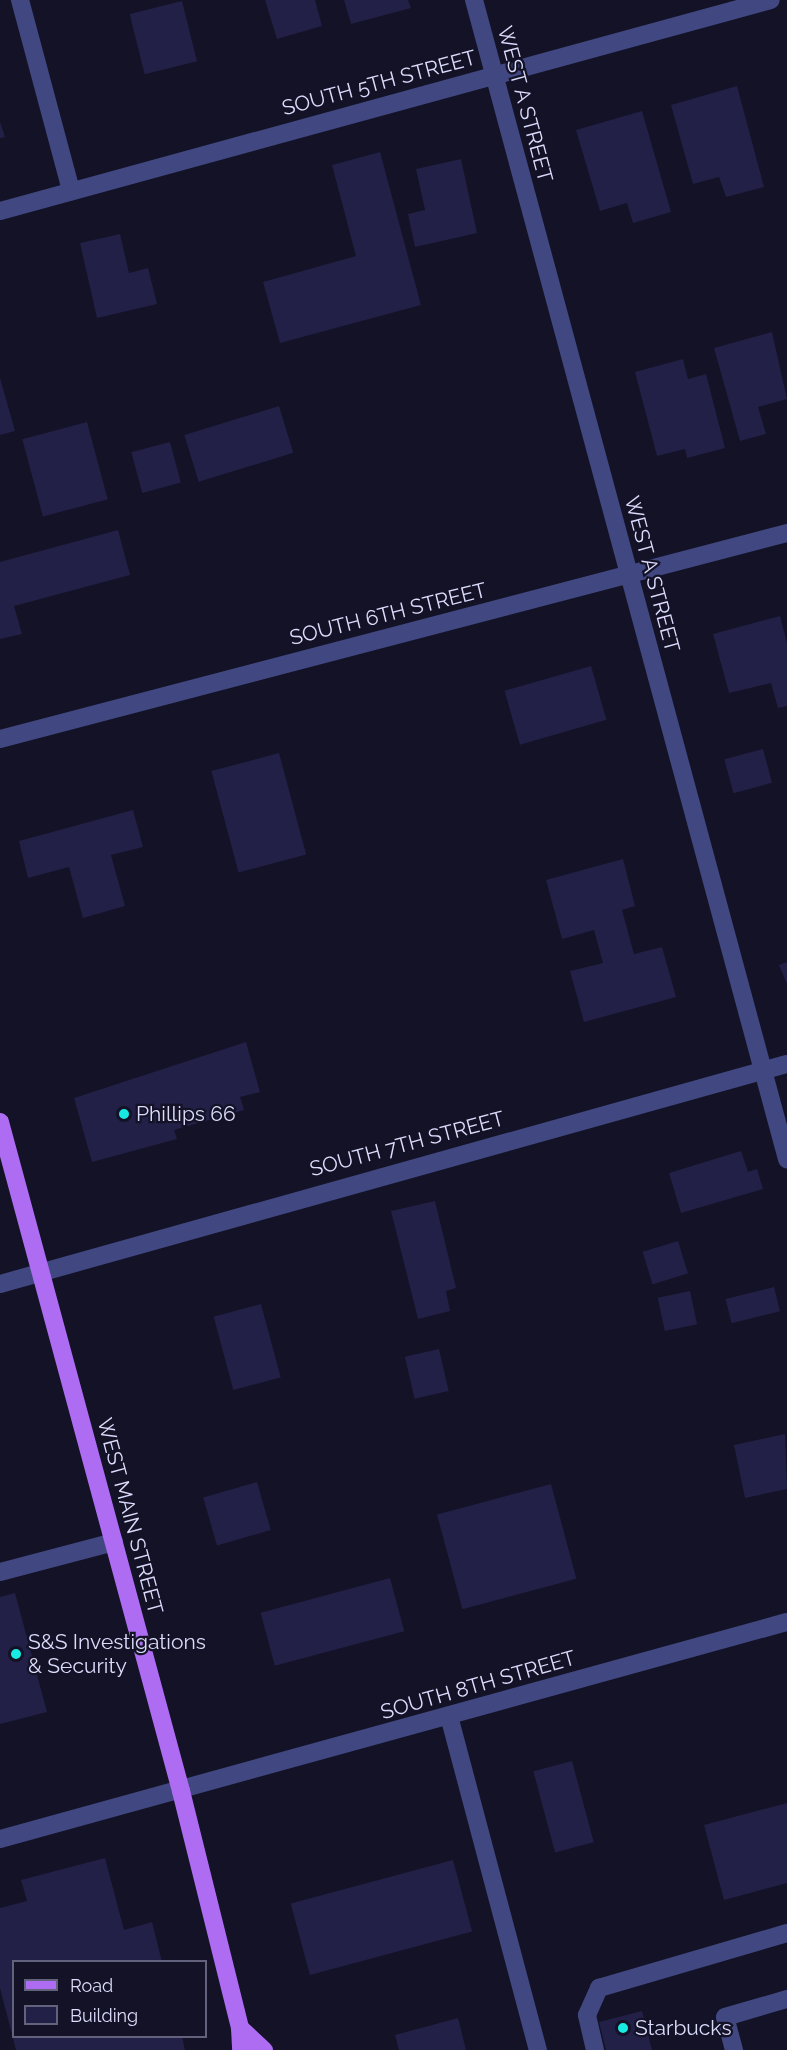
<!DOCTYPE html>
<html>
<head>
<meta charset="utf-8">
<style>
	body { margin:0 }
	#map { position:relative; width:787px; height:2050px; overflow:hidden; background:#131226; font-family:Raleway,sans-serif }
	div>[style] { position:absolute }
	.building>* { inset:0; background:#222046; transform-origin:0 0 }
	.minor>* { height:18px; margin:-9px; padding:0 9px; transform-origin:9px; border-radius:9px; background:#414881 }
	.major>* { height:18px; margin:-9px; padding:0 9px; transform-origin:9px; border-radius:9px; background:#ad6cf2 }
	.dots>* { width:16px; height:16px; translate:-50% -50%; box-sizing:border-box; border:3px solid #131226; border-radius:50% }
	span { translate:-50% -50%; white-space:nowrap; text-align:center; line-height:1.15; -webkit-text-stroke:4.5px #131226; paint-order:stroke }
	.street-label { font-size:21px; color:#dbdbfc }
	.poi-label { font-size:21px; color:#dbdbfc }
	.left { translate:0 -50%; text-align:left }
	.legend { position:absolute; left:12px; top:1960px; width:195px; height:78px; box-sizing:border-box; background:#131226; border:2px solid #63627c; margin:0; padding:8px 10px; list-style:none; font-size:18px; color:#dbdbfc }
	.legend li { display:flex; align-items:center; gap:12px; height:30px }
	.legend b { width:30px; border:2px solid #63627c }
</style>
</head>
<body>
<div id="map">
	<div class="building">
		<i style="clip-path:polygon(265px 0,315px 0,322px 26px,277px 39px)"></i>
		<i style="clip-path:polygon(344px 0,408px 0,411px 8px,351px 24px)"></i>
		<i style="left:182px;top:1px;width:62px;height:54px;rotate:76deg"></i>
		<i style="clip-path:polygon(737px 86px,764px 187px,726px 197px,719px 177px,693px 184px,671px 105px)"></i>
		<i style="clip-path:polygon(642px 111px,671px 212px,633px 223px,627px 203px,600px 211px,576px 130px)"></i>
		<i style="clip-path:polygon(0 122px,5px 137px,0 138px)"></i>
		<i style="clip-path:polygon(380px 152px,421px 305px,280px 343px,263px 282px,356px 256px,332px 165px)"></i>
		<i style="clip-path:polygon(461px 159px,477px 233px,415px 247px,408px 214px,425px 210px,416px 169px)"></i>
		<i style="clip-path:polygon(120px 234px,129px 273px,148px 268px,157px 304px,97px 318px,80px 243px)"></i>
		<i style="clip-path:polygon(772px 332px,787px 399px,758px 407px,766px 434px,740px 441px,714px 348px)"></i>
		<i style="clip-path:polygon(683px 359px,688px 379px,706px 374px,725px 448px,687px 458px,685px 449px,657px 456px,635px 372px)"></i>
		<i style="clip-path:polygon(0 378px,15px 431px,0 435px)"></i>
		<i style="left:279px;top:406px;width:49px;height:99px;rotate:73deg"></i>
		<i style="left:87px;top:422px;width:80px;height:67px;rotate:75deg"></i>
		<i style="left:170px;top:442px;width:42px;height:40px;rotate:75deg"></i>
		<i style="clip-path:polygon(118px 530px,130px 575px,14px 606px,22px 634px,0 639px,0 562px)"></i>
		<i style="clip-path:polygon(780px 616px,787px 643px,787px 706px,778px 708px,771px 683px,729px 693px,713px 634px)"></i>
		<i style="left:591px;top:666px;width:56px;height:90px;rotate:74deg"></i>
		<i style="left:763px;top:749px;width:35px;height:40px;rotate:75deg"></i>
		<i style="left:279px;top:753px;width:105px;height:70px;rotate:75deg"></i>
		<i style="clip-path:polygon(133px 810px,143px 847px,111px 855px,125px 906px,83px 918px,69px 867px,28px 878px,19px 841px)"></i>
		<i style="clip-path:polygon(623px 859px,635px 906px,622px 910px,634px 954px,662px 947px,676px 997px,584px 1022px,570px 971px,603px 963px,594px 930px,562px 939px,546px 880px)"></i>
		<i style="clip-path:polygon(787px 962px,787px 984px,779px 965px)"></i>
		<i style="clip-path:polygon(246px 1042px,260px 1092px,240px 1097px,244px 1110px,174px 1130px,177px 1139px,92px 1162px,74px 1098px)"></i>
		<i style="clip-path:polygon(741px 1151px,748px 1172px,757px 1169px,763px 1189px,681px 1213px,669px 1173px)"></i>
		<i style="clip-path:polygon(435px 1201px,456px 1288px,446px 1291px,450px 1311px,418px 1319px,391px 1211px)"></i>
		<i style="left:678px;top:1241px;width:34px;height:37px;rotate:73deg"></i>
		<i style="left:774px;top:1287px;width:25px;height:50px;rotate:76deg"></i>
		<i style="left:690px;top:1291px;width:34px;height:33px;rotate:78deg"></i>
		<i style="left:261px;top:1304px;width:76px;height:49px;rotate:75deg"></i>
		<i style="left:439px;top:1349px;width:43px;height:35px;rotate:77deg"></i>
		<i style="clip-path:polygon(785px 1434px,787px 1489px,745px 1498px,734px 1445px)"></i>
		<i style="left:257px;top:1482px;width:50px;height:56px;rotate:74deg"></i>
		<i style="left:551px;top:1484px;width:98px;height:118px;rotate:75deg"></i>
		<i style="left:390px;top:1578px;width:55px;height:134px;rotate:75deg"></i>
		<i style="clip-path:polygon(15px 1593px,47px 1712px,0 1724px,0 1597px)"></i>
		<i style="left:572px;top:1761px;width:84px;height:40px;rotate:75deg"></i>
		<i style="clip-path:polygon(787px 1803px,787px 1883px,724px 1900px,704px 1825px)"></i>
		<i style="clip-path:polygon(105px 1858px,124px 1930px,152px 1922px,162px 1962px,14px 1962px,13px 2036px,182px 2036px,185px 2050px,16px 2050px,0 1988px,0 1908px,27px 1901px,21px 1880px)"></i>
		<i style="left:453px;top:1860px;width:74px;height:168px;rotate:75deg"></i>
		<i style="clip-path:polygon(642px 2011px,652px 2050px,606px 2050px,599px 2022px)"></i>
		<i style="clip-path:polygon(458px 2018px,466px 2050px,399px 2050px,395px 2035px)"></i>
	</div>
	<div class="minor">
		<i style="left:20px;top:0;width:198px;rotate:75deg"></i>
		<i style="left:474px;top:0;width:1201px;rotate:74.89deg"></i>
		<i style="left:0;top:211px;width:799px;rotate:-15.31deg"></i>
		<i style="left:0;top:739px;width:814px;rotate:-14.67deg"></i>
		<i style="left:0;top:1284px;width:817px;rotate:-15.62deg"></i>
		<i style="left:0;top:1572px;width:118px;rotate:-14.7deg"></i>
		<i style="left:449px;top:1716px;width:346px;rotate:75.1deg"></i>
		<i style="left:0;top:1839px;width:816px;rotate:-15.42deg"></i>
		<i style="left:595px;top:2050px;width:36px;rotate:-103deg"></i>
		<i style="left:587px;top:2015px;width:30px;rotate:-66deg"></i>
		<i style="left:599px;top:1988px;width:196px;rotate:-16.3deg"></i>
		<i style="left:734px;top:2050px;width:34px;rotate:-105deg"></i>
		<i style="left:725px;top:2017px;width:65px;rotate:-16.2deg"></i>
	</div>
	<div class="major">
		<i style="left:0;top:1122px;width:693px;rotate:74.86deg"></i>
		<i style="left:181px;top:1791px;width:244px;rotate:76deg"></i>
		<i style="left:240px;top:2028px;width:22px;rotate:87deg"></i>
		<i style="left:240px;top:2028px;width:33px;rotate:43deg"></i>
	</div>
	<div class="dots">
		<i style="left:124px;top:1114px;background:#18eae3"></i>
		<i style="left:16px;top:1654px;background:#18eae3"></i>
		<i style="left:623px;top:2028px;background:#18eae3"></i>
	</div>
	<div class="street-label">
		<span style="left:379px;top:83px;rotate:-15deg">SOUTH 5TH STREET</span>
		<span style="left:525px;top:104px;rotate:75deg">WEST A STREET</span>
		<span style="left:652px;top:574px;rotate:75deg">WEST A STREET</span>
		<span style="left:388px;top:614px;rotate:-14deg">SOUTH 6TH STREET</span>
		<span style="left:407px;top:1144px;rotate:-15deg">SOUTH 7TH STREET</span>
		<span style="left:130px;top:1516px;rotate:75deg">WEST MAIN STREET</span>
		<span style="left:478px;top:1685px;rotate:-16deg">SOUTH 8TH STREET</span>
	</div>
	<div class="poi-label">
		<span class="left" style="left:136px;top:1114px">Phillips 66</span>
		<span class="left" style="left:28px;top:1654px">S&amp;S Investigations<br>&amp; Security</span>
		<span class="left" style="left:635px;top:2028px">Starbucks</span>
	</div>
	<ul class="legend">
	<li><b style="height:8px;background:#ad6cf2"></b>Road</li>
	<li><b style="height:16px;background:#222046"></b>Building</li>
	</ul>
</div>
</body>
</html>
